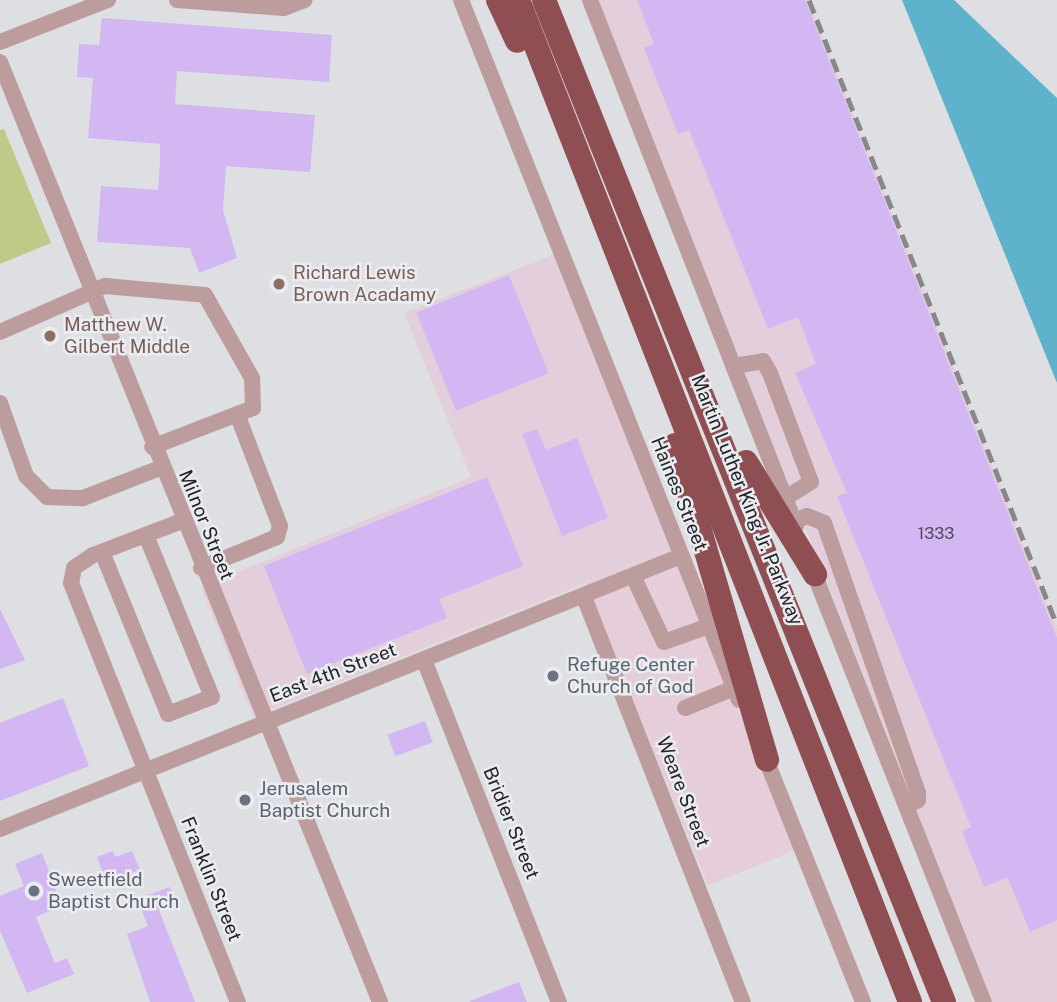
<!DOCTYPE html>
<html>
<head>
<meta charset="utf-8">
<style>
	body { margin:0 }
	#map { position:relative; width:1057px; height:1002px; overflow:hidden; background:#dedfe3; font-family:"Public Sans",sans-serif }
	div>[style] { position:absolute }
	.commercial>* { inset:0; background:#e5ceda; transform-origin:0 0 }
	.industrial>* { inset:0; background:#e3cedc }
	.green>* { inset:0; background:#c0c988 }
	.water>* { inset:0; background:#5fb2cb }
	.building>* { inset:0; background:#d2b7f3; transform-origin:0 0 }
	.minor>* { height:16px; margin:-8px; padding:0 8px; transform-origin:8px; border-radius:8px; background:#bd9c9d }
	.highway>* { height:24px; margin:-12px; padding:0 12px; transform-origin:12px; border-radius:12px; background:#8f4e52 }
	.rail>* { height:5px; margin-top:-2.5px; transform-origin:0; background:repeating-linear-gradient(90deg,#88888b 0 14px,transparent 0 21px) }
	.dots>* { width:19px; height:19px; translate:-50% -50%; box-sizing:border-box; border:4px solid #ebecf1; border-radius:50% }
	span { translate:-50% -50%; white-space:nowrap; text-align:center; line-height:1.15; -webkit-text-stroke:5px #ebecf1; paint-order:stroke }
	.number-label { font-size:16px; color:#4f4858 }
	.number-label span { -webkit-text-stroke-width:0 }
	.education-label { font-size:19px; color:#785e54 }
	.left { translate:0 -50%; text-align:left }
	.street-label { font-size:19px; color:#232325 }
	.worship-label { font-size:19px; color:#5b616d }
</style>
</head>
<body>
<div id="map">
	<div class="commercial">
		<i style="left:673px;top:548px;width:326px;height:94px;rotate:68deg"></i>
	</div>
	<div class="industrial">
		<i style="clip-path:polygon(598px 0,808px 0,1057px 629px,1057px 1002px,992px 1002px)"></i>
		<i style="clip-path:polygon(555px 254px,673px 548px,253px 717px,201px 587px,471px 477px,404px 313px)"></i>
	</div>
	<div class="green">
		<i style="clip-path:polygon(4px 129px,51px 243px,0 264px,0 130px)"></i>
	</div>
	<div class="water">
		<i style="clip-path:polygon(902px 0,954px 0,1057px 98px,1057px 383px)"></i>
	</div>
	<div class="building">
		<i style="clip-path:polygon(637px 0,805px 0,1057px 638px,1057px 920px,1030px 932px,1007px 877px,984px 887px,962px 831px,971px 827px,837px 496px,847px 493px,795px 373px,816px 364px,798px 317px,768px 329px,689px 130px,678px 134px,644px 48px,654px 44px)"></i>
		<i style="clip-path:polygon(102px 18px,332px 35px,329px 82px,177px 71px,175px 104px,315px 115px,310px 172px,226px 166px,223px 210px,237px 258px,199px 273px,190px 248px,97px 242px,101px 186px,158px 190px,160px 161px,160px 144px,88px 138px,93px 78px,77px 77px,79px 44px,99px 45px)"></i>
		<i style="left:509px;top:275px;width:106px;height:100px;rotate:68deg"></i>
		<i style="clip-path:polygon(537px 429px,546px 450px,577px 438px,608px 518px,562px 536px,522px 434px)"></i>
		<i style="clip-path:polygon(487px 477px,523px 566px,439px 599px,447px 618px,307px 674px,264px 566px)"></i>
		<i style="clip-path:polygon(0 609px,25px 660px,0 669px)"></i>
		<i style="clip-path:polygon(63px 698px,89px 766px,0 801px,0 723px)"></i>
		<i style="left:425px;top:721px;width:23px;height:40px;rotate:70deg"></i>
		<i style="clip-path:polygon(113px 851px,115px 857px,132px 851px,140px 870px,114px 880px,110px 871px,103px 874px,97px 857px)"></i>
		<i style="clip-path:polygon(42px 853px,62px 906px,36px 917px,55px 963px,67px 958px,74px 974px,27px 993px,0 931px,0 896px,24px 886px,15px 864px)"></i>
		<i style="clip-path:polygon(170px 887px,176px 904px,159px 910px,195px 1002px,150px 1002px,127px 934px,148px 926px,137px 899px)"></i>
		<i style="clip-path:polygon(519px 982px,527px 1002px,470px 1002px,470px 1001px)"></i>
	</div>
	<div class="minor">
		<i style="left:177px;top:0;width:107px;rotate:4.3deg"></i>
		<i style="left:284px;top:8px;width:22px;rotate:-21deg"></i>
		<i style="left:461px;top:0;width:753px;rotate:68.34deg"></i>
		<i style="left:590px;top:0;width:565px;rotate:68.61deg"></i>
		<i style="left:0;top:42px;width:116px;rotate:-21.3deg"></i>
		<i style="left:0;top:62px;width:1014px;rotate:67.99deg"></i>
		<i style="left:0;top:332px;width:115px;rotate:-23.7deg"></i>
		<i style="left:105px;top:286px;width:100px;rotate:5.1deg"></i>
		<i style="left:205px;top:295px;width:95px;rotate:60.5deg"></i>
		<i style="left:252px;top:378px;width:30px;rotate:88deg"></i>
		<i style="left:253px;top:408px;width:108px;rotate:158.9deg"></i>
		<i style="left:733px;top:366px;width:30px;rotate:-9deg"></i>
		<i style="left:763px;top:361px;width:14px;rotate:60deg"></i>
		<i style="left:770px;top:373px;width:116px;rotate:69.4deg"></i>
		<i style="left:811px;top:482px;width:31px;rotate:148deg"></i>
		<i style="left:0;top:403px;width:77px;rotate:70.4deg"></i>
		<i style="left:26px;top:476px;width:30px;rotate:45deg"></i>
		<i style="left:47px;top:497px;width:36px;rotate:2deg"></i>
		<i style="left:83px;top:498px;width:83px;rotate:-21.3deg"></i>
		<i style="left:182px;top:521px;width:95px;rotate:159.1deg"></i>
		<i style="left:93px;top:555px;width:23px;rotate:146deg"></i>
		<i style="left:74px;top:568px;width:15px;rotate:101deg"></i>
		<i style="left:71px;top:583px;width:451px;rotate:68.3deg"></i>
		<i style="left:794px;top:522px;width:14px;rotate:-25deg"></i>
		<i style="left:807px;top:516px;width:18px;rotate:22deg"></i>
		<i style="left:824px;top:523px;width:286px;rotate:70.8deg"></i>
		<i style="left:918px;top:793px;width:7px;rotate:90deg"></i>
		<i style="left:918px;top:800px;width:13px;rotate:153deg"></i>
		<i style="left:102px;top:552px;width:175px;rotate:67.8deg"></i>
		<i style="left:168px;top:714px;width:47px;rotate:-21.1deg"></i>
		<i style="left:212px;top:697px;width:175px;rotate:-112.2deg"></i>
		<i style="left:811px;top:566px;width:469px;rotate:68.4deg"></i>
		<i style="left:201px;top:568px;width:82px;rotate:-22.2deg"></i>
		<i style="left:277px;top:537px;width:11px;rotate:-75deg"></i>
		<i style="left:280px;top:526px;width:120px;rotate:-111deg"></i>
		<i style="left:633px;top:576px;width:73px;rotate:64.8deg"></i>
		<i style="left:664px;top:642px;width:48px;rotate:-19.6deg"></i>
		<i style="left:584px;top:597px;width:435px;rotate:68.6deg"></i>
		<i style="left:424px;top:660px;width:368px;rotate:68.5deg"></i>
		<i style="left:685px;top:708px;width:53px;rotate:-22.2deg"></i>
		<i style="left:763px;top:752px;width:269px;rotate:68.2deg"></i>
		<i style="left:0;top:829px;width:734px;rotate:-21.84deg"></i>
	</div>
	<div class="highway">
		<i style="left:498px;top:0;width:45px;rotate:65.1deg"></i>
		<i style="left:518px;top:0;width:1076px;rotate:68.63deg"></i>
		<i style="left:544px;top:0;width:1079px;rotate:68.24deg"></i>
		<i style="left:675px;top:445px;width:328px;rotate:73.7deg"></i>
		<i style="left:746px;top:462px;width:132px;rotate:58.4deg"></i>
	</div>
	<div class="rail">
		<i style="left:809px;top:0;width:672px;rotate:68.36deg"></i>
	</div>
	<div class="dots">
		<i style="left:279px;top:284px;background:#8d6e63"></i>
		<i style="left:50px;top:336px;background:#8d6e63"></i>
		<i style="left:553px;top:676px;background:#6b7280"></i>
		<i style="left:245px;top:800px;background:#6b7280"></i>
		<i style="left:34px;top:891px;background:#6b7280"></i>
	</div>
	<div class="number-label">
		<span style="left:936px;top:534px">1333</span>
	</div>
	<div class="education-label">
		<span class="left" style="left:293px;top:284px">Richard Lewis<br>Brown Acadamy</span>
		<span class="left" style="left:64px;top:336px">Matthew W.<br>Gilbert Middle</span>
	</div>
	<div class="street-label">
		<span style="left:679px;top:494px;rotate:68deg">Haines Street</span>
		<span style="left:747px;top:500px;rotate:68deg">Martin Luther King Jr. Parkway</span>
		<span style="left:206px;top:525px;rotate:68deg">Milnor Street</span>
		<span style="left:333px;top:673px;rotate:-21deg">East 4th Street</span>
		<span style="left:683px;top:792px;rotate:69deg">Weare Street</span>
		<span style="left:511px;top:823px;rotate:68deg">Bridier Street</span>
		<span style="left:211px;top:879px;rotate:68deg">Franklin Street</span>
	</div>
	<div class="worship-label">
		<span class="left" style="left:567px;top:676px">Refuge Center<br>Church of God</span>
		<span class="left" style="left:259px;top:800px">Jerusalem<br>Baptist Church</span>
		<span class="left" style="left:48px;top:891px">Sweetfield<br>Baptist Church</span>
	</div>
</div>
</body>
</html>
